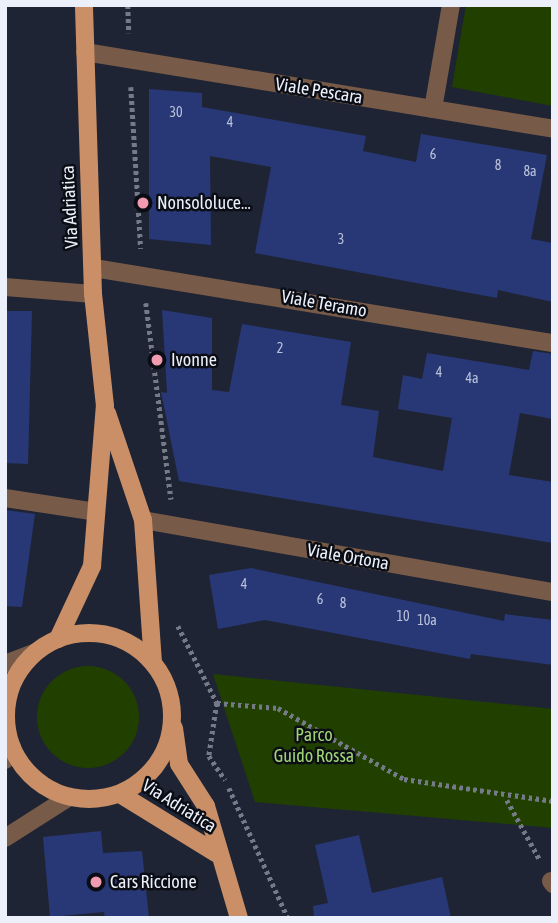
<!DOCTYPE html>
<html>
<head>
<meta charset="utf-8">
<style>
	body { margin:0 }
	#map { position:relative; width:558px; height:923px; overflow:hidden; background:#1e2434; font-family:"Asap Condensed",sans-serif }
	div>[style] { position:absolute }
	.green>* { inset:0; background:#214000 }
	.round { border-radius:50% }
	.building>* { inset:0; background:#283876 }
	.path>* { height:4.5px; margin-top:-2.25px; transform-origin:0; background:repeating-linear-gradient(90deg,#757a88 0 3.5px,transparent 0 7px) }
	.minor>* { height:18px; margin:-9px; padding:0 9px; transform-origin:9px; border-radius:9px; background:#775a47 }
	.tertiary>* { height:18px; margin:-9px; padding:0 9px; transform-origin:9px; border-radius:9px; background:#775a47 }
	.primary>* { height:18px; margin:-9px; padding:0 9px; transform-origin:9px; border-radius:9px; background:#ca8f66 }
	.primary>.ring { margin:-9px; padding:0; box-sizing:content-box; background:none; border:18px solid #ca8f66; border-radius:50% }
	.dots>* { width:19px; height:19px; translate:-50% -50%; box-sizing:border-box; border:4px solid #0b0d15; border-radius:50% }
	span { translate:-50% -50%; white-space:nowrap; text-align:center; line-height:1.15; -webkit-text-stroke:5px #0b0d15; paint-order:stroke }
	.number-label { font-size:14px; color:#bac2da }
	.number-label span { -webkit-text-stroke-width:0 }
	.street-label { font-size:18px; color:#ebf0fb }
	.poi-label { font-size:18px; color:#ebf0fb }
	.left { translate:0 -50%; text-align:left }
	.park-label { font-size:18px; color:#a0d576 }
	.frame { position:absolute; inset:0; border:7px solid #ebf0fb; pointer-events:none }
</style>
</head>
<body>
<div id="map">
	<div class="green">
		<i style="clip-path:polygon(466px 5px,553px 5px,553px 106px,452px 87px)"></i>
		<i class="round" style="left:37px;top:666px;width:102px;height:102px"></i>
		<i style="clip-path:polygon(213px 674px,553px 709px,553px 828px,255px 802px)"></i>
	</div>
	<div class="building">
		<i style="clip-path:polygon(149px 89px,202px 93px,202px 107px,366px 136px,363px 151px,416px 162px,421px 134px,547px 155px,531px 239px,553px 243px,553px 302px,498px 290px,497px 298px,255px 253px,271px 167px,210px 156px,211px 245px,149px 239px)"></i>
		<i style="clip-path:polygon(162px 310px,212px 318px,212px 390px,229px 392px,242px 324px,351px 342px,341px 405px,379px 411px,373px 457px,443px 471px,452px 418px,398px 409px,403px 375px,422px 379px,427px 353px,529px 370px,533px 351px,553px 354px,553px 419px,520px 413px,509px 475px,553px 482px,553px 543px,179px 481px,161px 392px,167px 393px)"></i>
		<i style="clip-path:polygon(5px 311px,32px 311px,28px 464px,5px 463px)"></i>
		<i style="clip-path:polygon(5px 510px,35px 514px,22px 607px,5px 606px)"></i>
		<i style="clip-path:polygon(251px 568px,504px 621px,505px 614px,553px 620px,553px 665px,471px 654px,470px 659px,265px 620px,218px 629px,209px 575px)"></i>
		<i style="clip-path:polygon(101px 831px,103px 853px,142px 851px,149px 918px,105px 918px,104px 912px,50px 917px,43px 837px)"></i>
		<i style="clip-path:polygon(359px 835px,372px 893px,442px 877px,451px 918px,314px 918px,313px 906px,328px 903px,315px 845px)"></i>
	</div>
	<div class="path">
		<i style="left:128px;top:5px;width:28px;rotate:88deg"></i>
		<i style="left:131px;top:87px;width:162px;rotate:86.5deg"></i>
		<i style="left:146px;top:303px;width:198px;rotate:82.7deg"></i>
		<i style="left:178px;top:626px;width:86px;rotate:63.1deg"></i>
		<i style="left:217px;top:703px;width:54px;rotate:98.6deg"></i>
		<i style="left:209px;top:756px;width:29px;rotate:56deg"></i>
		<i style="left:217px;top:703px;width:61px;rotate:4.7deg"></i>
		<i style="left:278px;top:708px;width:145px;rotate:29.4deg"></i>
		<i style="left:404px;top:779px;width:151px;rotate:8.4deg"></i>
		<i style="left:229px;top:788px;width:143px;rotate:65.6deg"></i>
		<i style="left:507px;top:800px;width:68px;rotate:61.2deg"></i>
	</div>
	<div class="minor">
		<i style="left:85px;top:52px;width:474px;rotate:9.3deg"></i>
		<i style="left:433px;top:109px;width:106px;rotate:-80.2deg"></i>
		<i style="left:94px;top:268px;width:465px;rotate:9.3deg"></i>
		<i style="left:5px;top:287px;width:88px;rotate:4.5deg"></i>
		<i style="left:5px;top:498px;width:92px;rotate:8.7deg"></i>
		<i style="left:143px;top:520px;width:416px;rotate:10deg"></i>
		<i style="left:551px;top:881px;width:4px;rotate:56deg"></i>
	</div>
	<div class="tertiary">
		<i style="left:5px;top:664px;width:33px;rotate:-21deg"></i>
		<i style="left:5px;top:722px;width:1px"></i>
		<i style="left:5px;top:760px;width:15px;rotate:-62deg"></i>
		<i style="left:5px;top:838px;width:76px;rotate:-32.6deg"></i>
	</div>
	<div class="primary">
		<i style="left:107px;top:413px;width:113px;rotate:71.4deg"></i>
		<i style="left:143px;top:520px;width:143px;rotate:86deg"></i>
		<i class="ring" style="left:6px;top:633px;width:148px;height:148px"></i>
		<i style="left:58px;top:639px;width:81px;rotate:-65deg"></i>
		<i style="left:92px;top:566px;width:161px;rotate:-85.4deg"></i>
		<i style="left:105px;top:406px;width:113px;rotate:-96.1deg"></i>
		<i style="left:93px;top:294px;width:289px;rotate:-91.8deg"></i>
		<i style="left:174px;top:728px;width:36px;rotate:82deg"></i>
		<i style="left:179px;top:764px;width:50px;rotate:57.3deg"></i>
		<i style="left:206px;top:806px;width:117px;rotate:73.6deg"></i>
		<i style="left:120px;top:794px;width:113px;rotate:31.6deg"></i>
	</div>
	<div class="dots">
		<i style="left:143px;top:203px;background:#f29aaf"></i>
		<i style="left:157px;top:360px;background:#f29aaf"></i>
		<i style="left:96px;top:882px;background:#f29aaf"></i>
	</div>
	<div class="number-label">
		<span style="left:176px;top:112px">30</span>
		<span style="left:230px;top:122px">4</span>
		<span style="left:433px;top:154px">6</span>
		<span style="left:498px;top:165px">8</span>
		<span style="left:530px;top:171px">8a</span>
		<span style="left:341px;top:239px">3</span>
		<span style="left:280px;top:348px">2</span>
		<span style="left:439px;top:372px">4</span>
		<span style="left:472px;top:378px">4a</span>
		<span style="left:244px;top:584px">4</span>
		<span style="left:320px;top:599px">6</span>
		<span style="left:343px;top:603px">8</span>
		<span style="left:403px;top:616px">10</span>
		<span style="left:427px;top:620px">10a</span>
	</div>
	<div class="street-label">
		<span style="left:319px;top:91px;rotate:9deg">Viale Pescara</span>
		<span style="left:70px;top:207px;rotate:-93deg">Via Adriatica</span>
		<span style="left:324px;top:304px;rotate:10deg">Viale Teramo</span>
		<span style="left:348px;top:557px;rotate:10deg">Viale Ortona</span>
		<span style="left:179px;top:806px;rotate:32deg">Via Adriatica</span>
	</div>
	<div class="poi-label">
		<span class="left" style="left:157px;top:203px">Nonsololuce...</span>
		<span class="left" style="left:171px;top:360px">Ivonne</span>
		<span class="left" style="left:110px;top:882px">Cars Riccione</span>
	</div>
	<div class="park-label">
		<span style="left:314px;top:746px">Parco<br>Guido Rossa</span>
	</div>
	<div class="frame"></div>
</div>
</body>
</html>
